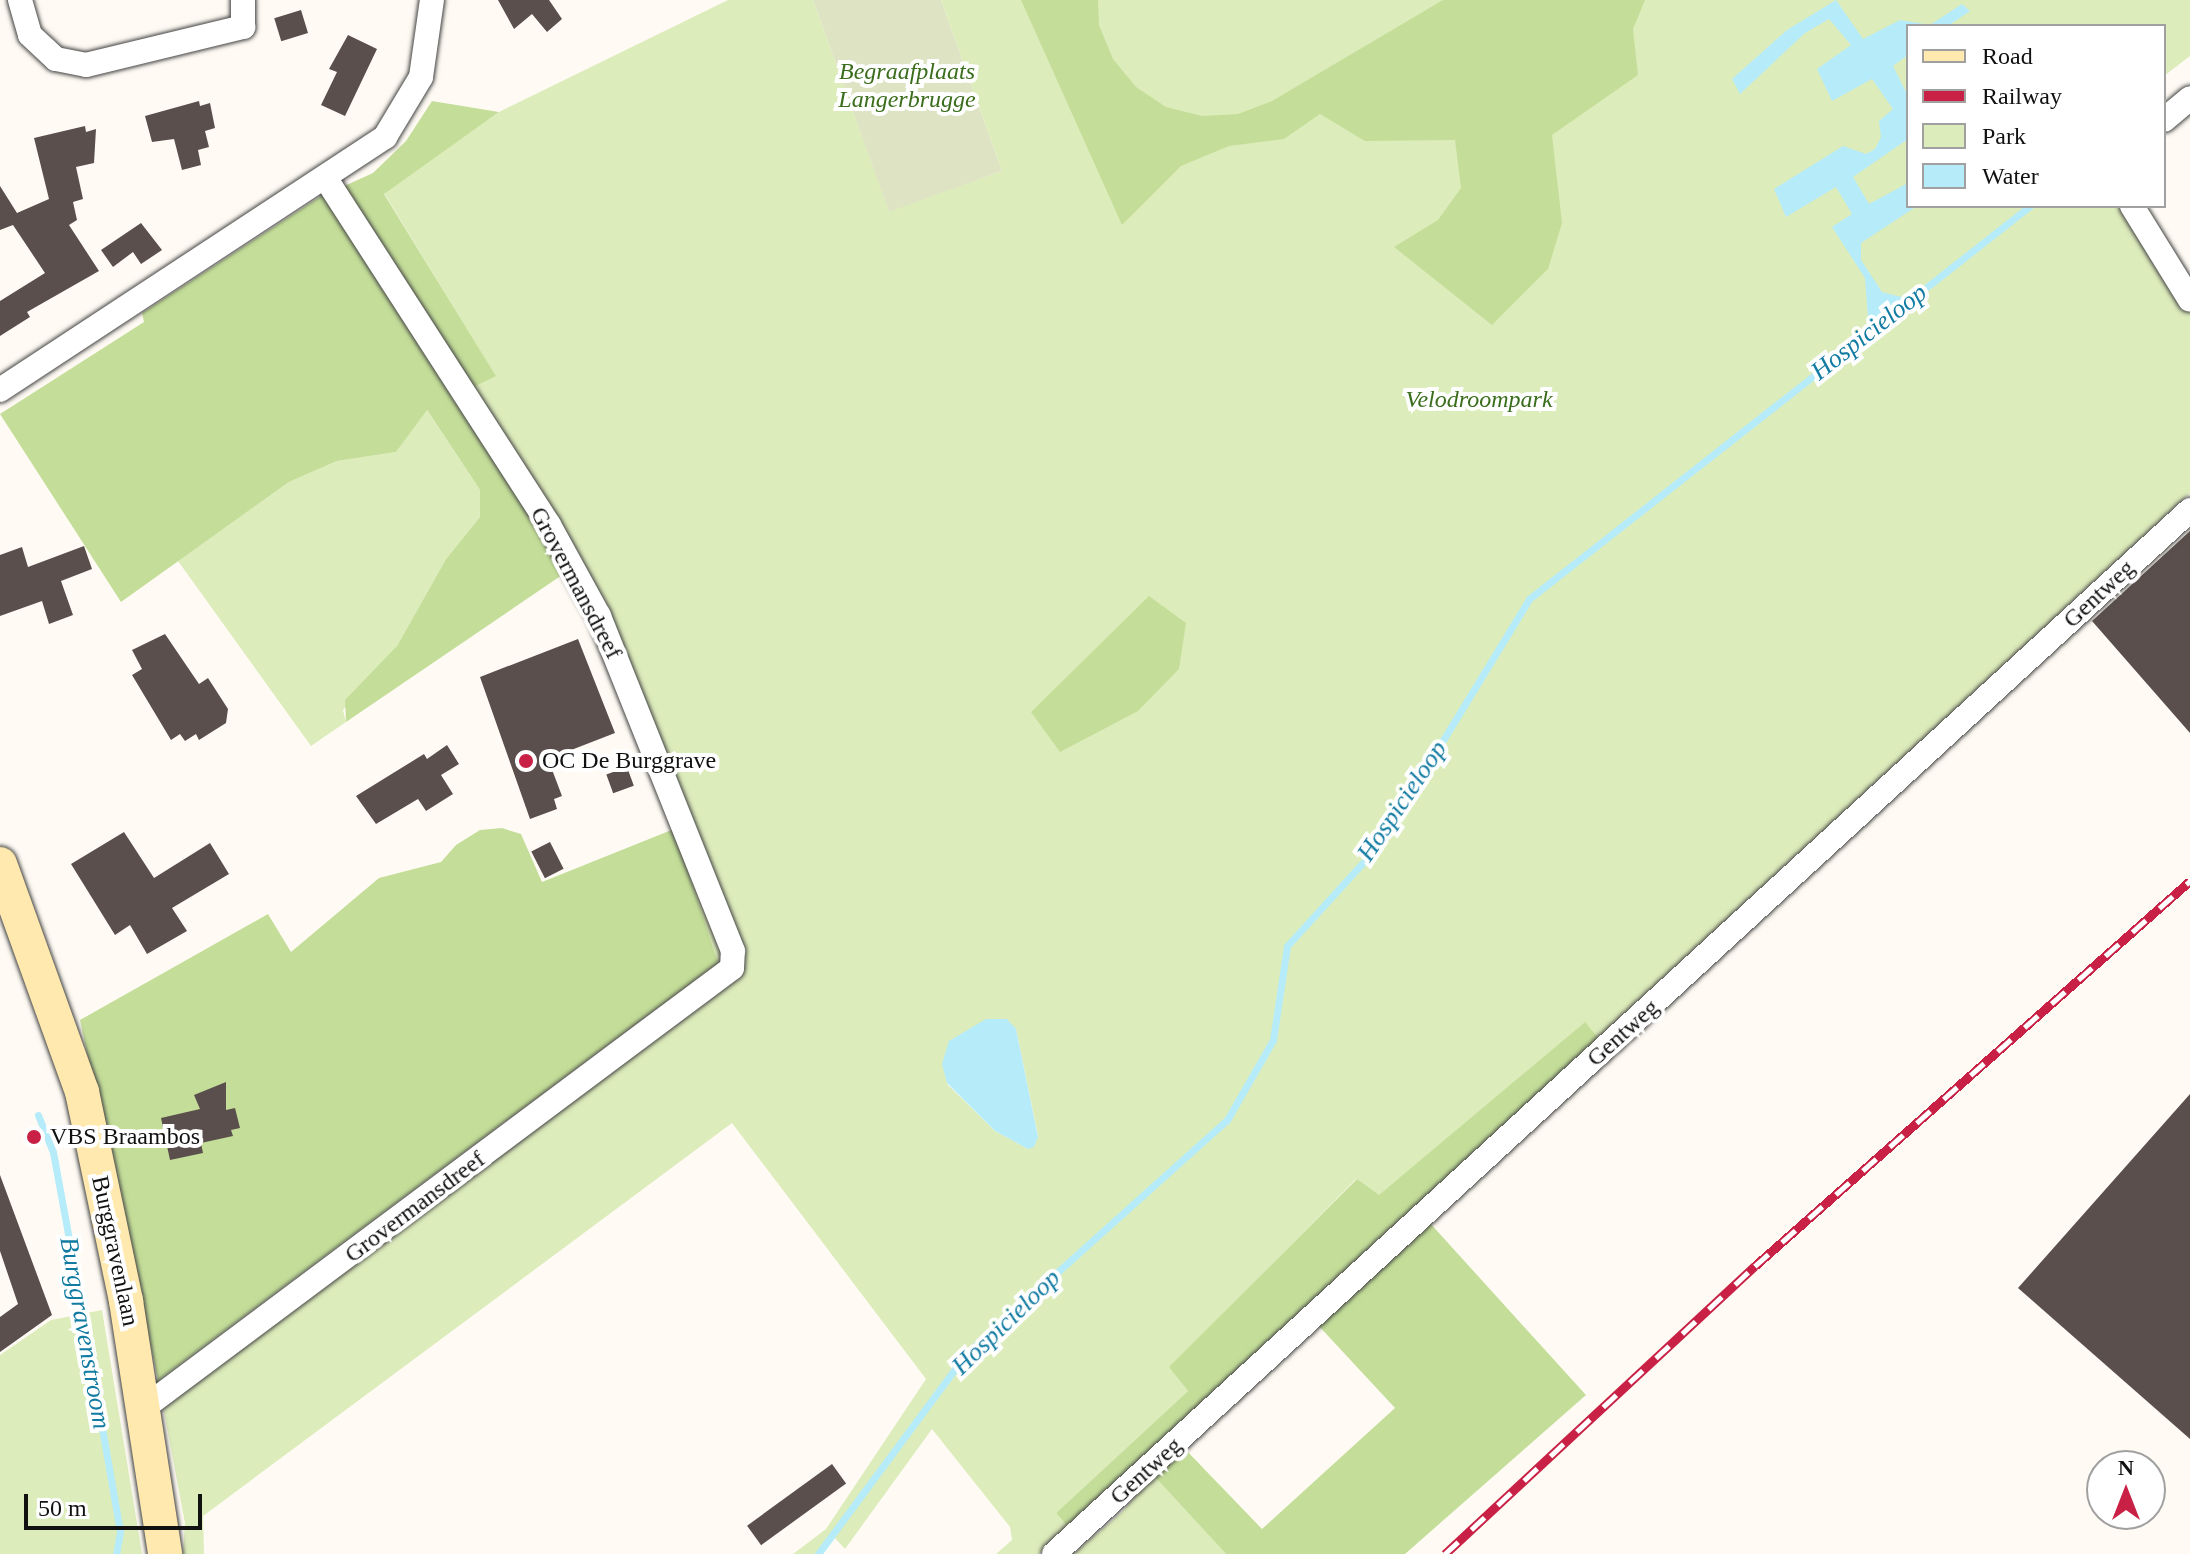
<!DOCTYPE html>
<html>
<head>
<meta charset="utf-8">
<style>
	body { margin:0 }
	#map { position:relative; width:2190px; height:1554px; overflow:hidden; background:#fffbf4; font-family:Georgia,serif }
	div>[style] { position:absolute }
	.green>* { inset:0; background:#ddecbb }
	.forest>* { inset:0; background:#c4de99 }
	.cemetery>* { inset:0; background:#dee4c3 }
	.water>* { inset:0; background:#b6ebf9 }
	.stream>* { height:7px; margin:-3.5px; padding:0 3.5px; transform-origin:3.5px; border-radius:3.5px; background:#b6ebf9 }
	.building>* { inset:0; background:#5a4f4c; transform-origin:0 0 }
	.roads { filter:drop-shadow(0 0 2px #444) drop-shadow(0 0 2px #444) }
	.street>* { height:24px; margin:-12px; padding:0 12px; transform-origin:12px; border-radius:12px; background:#fff }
	.secondary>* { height:34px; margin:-17px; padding:0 17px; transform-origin:17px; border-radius:17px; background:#ffe9af }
	.rail>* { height:9px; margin-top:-4.5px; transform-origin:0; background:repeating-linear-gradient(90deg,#fff 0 18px,#c82145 0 36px); box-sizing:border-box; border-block:2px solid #c82145 }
	.dots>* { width:22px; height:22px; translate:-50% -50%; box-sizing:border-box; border:4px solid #fff; border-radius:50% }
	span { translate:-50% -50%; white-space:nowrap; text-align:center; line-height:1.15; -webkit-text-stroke:8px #fff; paint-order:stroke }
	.park-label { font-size:24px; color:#3a6d1c; font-style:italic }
	.street-label { font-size:24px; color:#111 }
	.poi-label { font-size:24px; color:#111 }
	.left { translate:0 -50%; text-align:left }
	.water-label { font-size:26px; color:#127ba2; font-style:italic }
	.legend { position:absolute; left:1906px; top:24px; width:260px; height:184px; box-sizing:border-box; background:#fff; border:2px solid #a0a0a0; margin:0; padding:10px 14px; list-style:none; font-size:24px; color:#111 }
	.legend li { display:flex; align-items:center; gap:16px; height:40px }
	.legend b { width:40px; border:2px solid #a0a0a0 }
	.north { position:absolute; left:2086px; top:1450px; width:80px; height:80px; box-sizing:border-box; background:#fff; border:2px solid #a0a0a0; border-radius:50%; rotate:0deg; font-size:22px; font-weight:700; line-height:32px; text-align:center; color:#111 }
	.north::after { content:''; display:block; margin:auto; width:28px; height:36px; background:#c82145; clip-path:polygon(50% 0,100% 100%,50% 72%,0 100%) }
	.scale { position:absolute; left:24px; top:1494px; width:178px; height:36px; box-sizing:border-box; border:4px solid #111; border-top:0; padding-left:10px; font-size:24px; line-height:28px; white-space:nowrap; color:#111; -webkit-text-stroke:6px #fff; paint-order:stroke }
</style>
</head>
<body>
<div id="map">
	<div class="green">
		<i style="clip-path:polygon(evenodd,728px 0,813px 0,889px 211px,1002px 171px,941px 0,2190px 0,2190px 56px,2164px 76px,2164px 26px,1908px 26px,1908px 206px,2121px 206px,2190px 312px,2190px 493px,1599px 1039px,1584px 1023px,1379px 1196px,1356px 1179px,1170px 1367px,1188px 1391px,1056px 1513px,1070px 1529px,1039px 1554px,996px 1554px,1012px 1540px,1010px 1527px,932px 1429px,845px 1549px,834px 1537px,818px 1554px,793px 1554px,826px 1529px,926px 1379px,732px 1123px,203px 1516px,204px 1554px,183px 1554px,185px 1523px,158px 1380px,659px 1008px,674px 829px,592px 621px,452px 397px,495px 375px,384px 193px,499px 112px,728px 0,1016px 1029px,1038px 1136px,1028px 1149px,995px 1131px,947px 1084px,1016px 1029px)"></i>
		<i style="clip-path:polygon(426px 409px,480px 490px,480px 517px,446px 559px,397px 646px,343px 710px,346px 722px,311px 746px,178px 561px,289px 482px,337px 461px,396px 452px)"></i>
		<i style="clip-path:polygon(102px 1310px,142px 1554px,0 1554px,0 1355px,51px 1320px)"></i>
		<i style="clip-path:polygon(1154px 1476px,1226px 1554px,1073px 1554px,1121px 1513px)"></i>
	</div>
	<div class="forest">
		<i style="clip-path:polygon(1021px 0,1098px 0,1099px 25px,1113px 59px,1136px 87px,1166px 107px,1202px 116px,1238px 114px,1272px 101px,1443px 0,1645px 0,1633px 29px,1638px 75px,1552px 135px,1562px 223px,1548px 269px,1492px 325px,1394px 247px,1438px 220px,1461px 188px,1455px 140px,1365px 141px,1320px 114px,1284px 139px,1229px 146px,1181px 166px,1122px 225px)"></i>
		<i style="clip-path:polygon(432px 101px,499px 112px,384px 194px,496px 376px,453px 397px,565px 573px,346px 722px,345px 700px,397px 646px,446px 559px,480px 517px,480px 490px,427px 410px,396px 452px,337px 461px,289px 482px,121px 602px,0 414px,144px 322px,142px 313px,318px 198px,373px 173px,406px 141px)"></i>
		<i style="clip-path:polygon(1149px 596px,1186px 623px,1179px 669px,1138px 711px,1060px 752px,1031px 712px)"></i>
		<i style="clip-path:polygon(502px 828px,521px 834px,542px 882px,674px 829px,718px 963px,158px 1380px,80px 1020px,268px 914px,291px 952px,379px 878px,441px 862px,456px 845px,480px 830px)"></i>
		<i style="clip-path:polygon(1585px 1022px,1599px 1039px,1070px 1529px,1056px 1513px,1188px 1391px,1169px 1367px,1357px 1179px,1379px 1195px)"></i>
		<i style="clip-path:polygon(1429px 1222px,1586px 1395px,1405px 1554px,1226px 1554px,1154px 1476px,1184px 1448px,1262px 1529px,1395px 1408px,1317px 1324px)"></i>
	</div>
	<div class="cemetery">
		<i style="clip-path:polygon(813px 0,941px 0,1002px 171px,889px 212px)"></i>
	</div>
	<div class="water">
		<i style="clip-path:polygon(1836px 0,1863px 39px,1900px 20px,1930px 25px,1962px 4px,1970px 11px,1948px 26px,1908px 26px,1908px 55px,1893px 66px,1908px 96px,1908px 139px,1853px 177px,1869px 204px,1908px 183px,1908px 206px,1917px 206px,1861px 243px,1861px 260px,1882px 292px,1909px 299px,1869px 331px,1865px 278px,1832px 227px,1852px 214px,1836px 187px,1786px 217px,1774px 189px,1843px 146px,1866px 154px,1875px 149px,1881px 137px,1879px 121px,1893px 109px,1872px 79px,1832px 101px,1817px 69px,1851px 45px,1829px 19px,1805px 33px,1740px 94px,1732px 79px,1787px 30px)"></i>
		<i style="clip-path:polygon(986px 1019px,1007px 1019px,1016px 1029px,1038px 1137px,1034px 1147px,1028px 1149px,995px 1131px,947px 1083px,942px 1064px,949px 1041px)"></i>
	</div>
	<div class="stream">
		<i style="left:38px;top:1115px;width:40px;rotate:68deg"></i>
		<i style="left:53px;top:1152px;width:88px;rotate:79.6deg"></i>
		<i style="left:69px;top:1239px;width:297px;rotate:80.1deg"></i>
		<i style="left:120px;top:1532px;width:22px;rotate:100deg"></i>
		<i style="left:818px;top:1554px;width:247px;rotate:-53.5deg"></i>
		<i style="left:965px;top:1355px;width:352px;rotate:-41.9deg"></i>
		<i style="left:1227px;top:1120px;width:92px;rotate:-60.1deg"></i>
		<i style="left:1273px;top:1040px;width:95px;rotate:-81.5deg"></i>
		<i style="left:1287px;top:946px;width:137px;rotate:-47.7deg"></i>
		<i style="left:1379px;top:845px;width:288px;rotate:-58.6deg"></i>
		<i style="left:1529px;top:599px;width:637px;rotate:-38.11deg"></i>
	</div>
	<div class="building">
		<i style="clip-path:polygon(498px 0,549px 0,562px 19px,547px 32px,532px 14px,514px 29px)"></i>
		<i style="left:301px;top:10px;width:24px;height:28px;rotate:73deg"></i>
		<i style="clip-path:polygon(348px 35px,377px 49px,345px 116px,321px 105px,337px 72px,329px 69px)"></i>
		<i style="clip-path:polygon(199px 101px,200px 106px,210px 103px,215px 128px,205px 131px,209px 147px,198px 150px,201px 165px,182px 170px,174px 139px,152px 142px,145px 116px)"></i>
		<i style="clip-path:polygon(85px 126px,86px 132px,96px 129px,94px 163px,76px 167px,83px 199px,73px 202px,77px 220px,69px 225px,99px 271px,27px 312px,30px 317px,0 336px,0 301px,45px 273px,13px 225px,0 230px,0 186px,17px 213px,49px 199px,34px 138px)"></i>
		<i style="clip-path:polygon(141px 223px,162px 250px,141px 264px,133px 252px,113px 267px,101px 250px)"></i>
		<i style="clip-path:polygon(2190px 531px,2190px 733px,2092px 621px)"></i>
		<i style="clip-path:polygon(84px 546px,92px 569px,61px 581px,73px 615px,49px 624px,42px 601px,0 616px,0 555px,22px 547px,28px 567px)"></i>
		<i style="clip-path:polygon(165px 634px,199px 684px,208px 678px,228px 709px,226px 723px,199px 740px,196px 734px,185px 741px,180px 734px,171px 740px,132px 675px,142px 669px,132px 650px)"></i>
		<i style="clip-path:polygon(578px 639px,615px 733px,548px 759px,562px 796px,554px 799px,557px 809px,530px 819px,480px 677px)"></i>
		<i style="clip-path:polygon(447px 745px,459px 764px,441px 775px,453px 794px,426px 811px,418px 799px,376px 824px,356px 796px,424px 754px,427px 759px)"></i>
		<i style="left:627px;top:767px;width:20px;height:22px;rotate:70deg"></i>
		<i style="clip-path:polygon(124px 832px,154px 878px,210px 843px,229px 874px,172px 908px,187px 931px,147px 954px,130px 925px,115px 935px,71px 864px)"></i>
		<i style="left:550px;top:842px;width:30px;height:21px;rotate:63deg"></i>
		<i style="clip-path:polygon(226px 1082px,226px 1110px,235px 1108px,240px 1128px,231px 1130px,233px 1136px,201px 1143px,203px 1153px,170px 1160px,161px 1118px,200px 1109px,194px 1095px)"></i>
		<i style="clip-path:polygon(2190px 1094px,2190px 1439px,2018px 1288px)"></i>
		<i style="clip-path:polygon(0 1175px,52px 1315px,0 1352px,0 1317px,18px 1304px,0 1251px)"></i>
		<i style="left:832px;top:1464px;width:24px;height:105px;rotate:54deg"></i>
	</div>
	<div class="roads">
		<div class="street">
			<i style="left:20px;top:0;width:36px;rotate:74deg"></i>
			<i style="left:30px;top:35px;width:35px;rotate:43deg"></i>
			<i style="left:56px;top:59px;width:31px;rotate:11deg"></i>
			<i style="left:86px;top:65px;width:162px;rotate:-13.6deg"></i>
			<i style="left:243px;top:27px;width:27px;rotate:-90deg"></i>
			<i style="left:2164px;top:120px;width:34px;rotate:-40deg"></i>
			<i style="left:2132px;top:206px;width:110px;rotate:58.3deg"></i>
			<i style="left:0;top:390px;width:461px;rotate:-33.3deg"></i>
			<i style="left:385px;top:137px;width:70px;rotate:-59deg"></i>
			<i style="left:421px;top:77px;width:78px;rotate:-81.9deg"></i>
			<i style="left:145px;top:1407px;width:733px;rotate:-36.79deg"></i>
			<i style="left:732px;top:968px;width:17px;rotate:-87deg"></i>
			<i style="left:733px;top:951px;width:361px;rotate:-111.8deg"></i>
			<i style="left:599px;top:616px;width:104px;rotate:-118.8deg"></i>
			<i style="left:549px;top:525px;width:412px;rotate:-122.8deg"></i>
			<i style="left:1054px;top:1554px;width:1543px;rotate:-42.58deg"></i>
		</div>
		<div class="secondary">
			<i style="left:0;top:864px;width:242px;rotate:70.2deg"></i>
			<i style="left:82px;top:1092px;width:214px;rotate:78.1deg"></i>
			<i style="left:126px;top:1301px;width:256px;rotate:81.2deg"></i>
		</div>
	</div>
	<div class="rail">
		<i style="left:1445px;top:1554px;width:423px;rotate:-42.9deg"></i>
		<i style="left:1755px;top:1266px;width:581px;rotate:-41.51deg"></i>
	</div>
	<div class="dots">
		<i style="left:526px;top:761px;background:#c82145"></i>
		<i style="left:34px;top:1137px;background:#c82145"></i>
	</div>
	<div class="park-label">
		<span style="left:907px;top:86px">Begraafplaats<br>Langerbrugge</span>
		<span style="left:1479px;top:400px">Velodroompark</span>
	</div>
	<div class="street-label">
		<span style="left:576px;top:583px;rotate:62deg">Grovermansdreef</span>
		<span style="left:2099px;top:594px;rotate:-43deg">Gentweg</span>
		<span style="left:1623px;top:1033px;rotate:-42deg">Gentweg</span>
		<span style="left:415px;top:1207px;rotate:-37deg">Grovermansdreef</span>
		<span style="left:115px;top:1251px;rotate:78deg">Burggravenlaan</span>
		<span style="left:1146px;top:1471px;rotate:-42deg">Gentweg</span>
	</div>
	<div class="poi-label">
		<span class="left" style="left:542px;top:761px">OC De Burggrave</span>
		<span class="left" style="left:50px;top:1137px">VBS Braambos</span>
	</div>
	<div class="water-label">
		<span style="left:1869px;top:332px;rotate:-38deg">Hospicieloop</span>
		<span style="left:1402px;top:801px;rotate:-56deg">Hospicieloop</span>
		<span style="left:1006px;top:1322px;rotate:-44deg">Hospicieloop</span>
		<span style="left:85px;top:1333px;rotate:80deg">Burggravenstroom</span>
	</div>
	<ul class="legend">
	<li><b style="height:10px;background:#ffe9af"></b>Road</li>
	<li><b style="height:10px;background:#c82145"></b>Railway</li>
	<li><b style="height:22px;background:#ddecbb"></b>Park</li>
	<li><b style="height:22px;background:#b6ebf9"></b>Water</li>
	</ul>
	<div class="north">N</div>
	<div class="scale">50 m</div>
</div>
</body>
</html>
